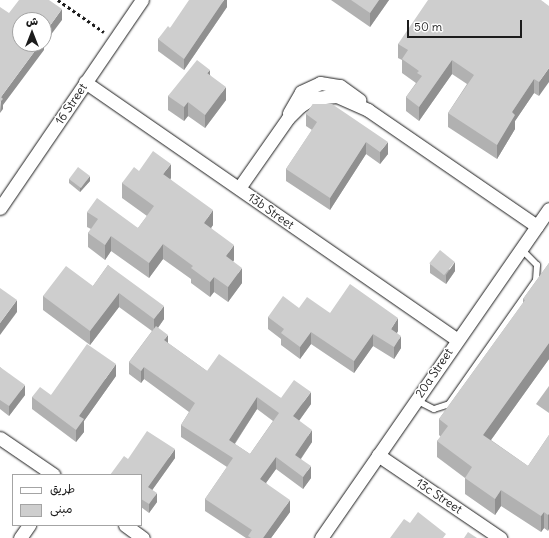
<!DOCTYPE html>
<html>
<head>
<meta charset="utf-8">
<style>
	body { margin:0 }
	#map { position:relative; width:549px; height:538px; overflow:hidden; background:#fff; font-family:Delius,"Playpen Sans Arabic",sans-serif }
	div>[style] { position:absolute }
	.water>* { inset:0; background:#b8b8b8 }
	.path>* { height:2.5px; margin-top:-1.25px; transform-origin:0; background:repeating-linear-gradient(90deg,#1c1c1c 0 3px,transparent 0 6px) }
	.roads { filter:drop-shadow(0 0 1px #1c1c1c) drop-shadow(0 0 1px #1c1c1c) }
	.lane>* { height:6px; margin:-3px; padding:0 3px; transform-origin:3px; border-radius:3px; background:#fff }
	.street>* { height:13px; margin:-6.5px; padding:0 6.5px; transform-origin:6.5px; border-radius:6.5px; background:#fff }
	.wall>* { inset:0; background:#b1b1b1 }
	.shaded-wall>* { inset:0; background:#909090 }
	.building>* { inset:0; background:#cecece; transform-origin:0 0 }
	span { translate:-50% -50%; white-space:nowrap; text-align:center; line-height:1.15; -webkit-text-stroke:3px #fff; paint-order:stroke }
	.street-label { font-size:12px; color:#1c1c1c }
	.legend { position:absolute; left:12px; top:474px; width:130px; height:52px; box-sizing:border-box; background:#fff; border:1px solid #a4a4a4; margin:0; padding:5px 7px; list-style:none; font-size:12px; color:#1c1c1c }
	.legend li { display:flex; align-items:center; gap:8px; height:20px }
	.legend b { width:20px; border:1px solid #a4a4a4 }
	.north { position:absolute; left:12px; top:12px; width:40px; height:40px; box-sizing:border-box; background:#fff; border:1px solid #a4a4a4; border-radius:50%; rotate:0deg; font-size:11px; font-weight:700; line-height:16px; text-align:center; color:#1c1c1c }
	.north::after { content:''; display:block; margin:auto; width:14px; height:18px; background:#1c1c1c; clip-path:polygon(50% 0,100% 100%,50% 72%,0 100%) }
	.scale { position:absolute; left:407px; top:20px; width:115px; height:18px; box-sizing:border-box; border:2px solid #1c1c1c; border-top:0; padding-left:5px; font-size:12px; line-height:14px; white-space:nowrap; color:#1c1c1c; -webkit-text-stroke:3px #fff; paint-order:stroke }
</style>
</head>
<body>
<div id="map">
	<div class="water">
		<i style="clip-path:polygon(549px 386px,549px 413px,536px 404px)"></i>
	</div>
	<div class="path">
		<i style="left:58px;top:0;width:56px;rotate:34.8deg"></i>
	</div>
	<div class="roads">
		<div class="lane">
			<i style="left:416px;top:400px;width:20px;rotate:27deg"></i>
			<i style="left:434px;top:409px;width:16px;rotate:-18deg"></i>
			<i style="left:449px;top:404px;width:151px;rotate:-54.9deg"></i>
			<i style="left:536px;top:280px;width:15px;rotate:-86deg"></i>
			<i style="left:537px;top:265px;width:23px;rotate:-135deg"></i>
		</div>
		<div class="street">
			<i style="left:85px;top:82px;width:453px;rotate:34.7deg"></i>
			<i style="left:289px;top:113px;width:24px;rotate:-60deg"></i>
			<i style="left:301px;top:92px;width:21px;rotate:-25deg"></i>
			<i style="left:320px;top:83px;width:20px;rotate:9deg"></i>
			<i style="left:340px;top:86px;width:24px;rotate:36deg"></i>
			<i style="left:239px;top:188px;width:85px;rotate:-55deg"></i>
			<i style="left:288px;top:118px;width:17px;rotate:-45deg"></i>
			<i style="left:300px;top:106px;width:15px;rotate:-32deg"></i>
			<i style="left:313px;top:98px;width:24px;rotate:-5deg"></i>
			<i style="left:337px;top:96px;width:34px;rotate:24deg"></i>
			<i style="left:368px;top:110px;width:205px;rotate:34.5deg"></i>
			<i style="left:0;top:208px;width:252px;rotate:-55.7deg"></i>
			<i style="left:0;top:438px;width:65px;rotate:34.4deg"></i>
			<i style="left:378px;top:455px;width:148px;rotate:34.2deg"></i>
			<i style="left:125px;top:525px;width:22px;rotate:36deg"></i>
			<i style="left:20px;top:538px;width:16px;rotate:-55deg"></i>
			<i style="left:321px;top:538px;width:400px;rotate:-55.3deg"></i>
		</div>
	</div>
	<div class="wall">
		<i style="clip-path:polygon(227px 0,227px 7px,184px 70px,158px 51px,158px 39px,170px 28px)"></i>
		<i style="clip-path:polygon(331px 0,389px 0,370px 27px)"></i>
		<i style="clip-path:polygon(544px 2px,539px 96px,534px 93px,515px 121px,515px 129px,497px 159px,448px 127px,448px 113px,467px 84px,452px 74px,419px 121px,406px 111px,406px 97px,416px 83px,402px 73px,402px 60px,398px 58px,398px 44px)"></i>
		<i style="clip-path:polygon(210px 75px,226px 100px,205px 128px,188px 116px,184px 121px,168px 110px,168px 96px)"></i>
		<i style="clip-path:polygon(313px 104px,388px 154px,380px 164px,366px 154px,330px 210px,286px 181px,286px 169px,312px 130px,306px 126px,306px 114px)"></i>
		<i style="clip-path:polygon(139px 171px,171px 178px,170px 179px,213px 225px,211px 228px,234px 260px,233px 262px,242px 283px,228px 302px,214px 292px,210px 297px,191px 283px,191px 279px,163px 259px,149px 278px,111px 251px,105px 260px,88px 247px,88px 233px,91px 229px,87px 227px,87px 212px,138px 228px,147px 216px,122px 198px,122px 183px)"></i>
		<i style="clip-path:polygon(69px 179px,90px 181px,80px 192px,69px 183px)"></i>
		<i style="clip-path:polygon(549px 263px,549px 359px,491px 440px,528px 466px,549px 435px,548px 531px,544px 528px,541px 532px,501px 506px,495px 515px,465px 494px,465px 478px,437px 457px,437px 441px,441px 437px,439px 435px,439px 419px,523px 303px,523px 299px)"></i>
		<i style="clip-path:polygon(430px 264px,455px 271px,446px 284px,430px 273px)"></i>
		<i style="clip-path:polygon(evenodd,108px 265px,164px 319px,158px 328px,168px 343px,207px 371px,281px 398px,311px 404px,299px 421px,312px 442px,301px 459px,311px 478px,303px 489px,276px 469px,266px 483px,290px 512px,271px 538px,246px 538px,205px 511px,205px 499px,227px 467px,181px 437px,181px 425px,189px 412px,144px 379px,141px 383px,129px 374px,129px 362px,152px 331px,119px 307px,90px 345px,43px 310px,43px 296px,93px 286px,108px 265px,257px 409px,273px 421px,250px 454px,235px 444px,257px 409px)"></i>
		<i style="clip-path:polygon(299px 308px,330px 313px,398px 331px,397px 333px,401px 348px,394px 359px,373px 346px,354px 373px,311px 344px,300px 359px,281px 345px,281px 339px,268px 329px,268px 317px)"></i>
		<i style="clip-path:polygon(0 367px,25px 395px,9px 416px,0 409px)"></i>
		<i style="clip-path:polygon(116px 376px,84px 421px,84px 432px,76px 442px,32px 409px,32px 397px,51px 395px)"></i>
		<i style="clip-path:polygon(175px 458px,152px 490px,157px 502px,149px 513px,141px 507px,141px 475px,128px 459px)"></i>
	</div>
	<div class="shaded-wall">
		<i style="clip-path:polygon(224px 0,227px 0,227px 7px,184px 70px,184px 59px)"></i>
		<i style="clip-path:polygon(379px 0,389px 0,370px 27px,370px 13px)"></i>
		<i style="clip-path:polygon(62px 9px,62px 20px,44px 44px,44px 50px,3px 105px,3px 109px,0 113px,1px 97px,40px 44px,44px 44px,44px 34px)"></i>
		<i style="clip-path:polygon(452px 60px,452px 74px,419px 121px,419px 107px)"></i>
		<i style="clip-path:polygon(549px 68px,549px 82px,539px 96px,539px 82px)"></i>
		<i style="clip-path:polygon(210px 70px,210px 83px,207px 73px)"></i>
		<i style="clip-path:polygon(534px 79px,534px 93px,515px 121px,515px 129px,497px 159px,497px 145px,512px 112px)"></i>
		<i style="clip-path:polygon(226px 87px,226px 100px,205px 128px,205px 115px)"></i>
		<i style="clip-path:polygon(188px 102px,188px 116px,184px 121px,184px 107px)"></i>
		<i style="clip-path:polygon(366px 142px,366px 154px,330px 210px,330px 198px)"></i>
		<i style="clip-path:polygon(388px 142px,388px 154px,380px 164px,380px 152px)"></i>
		<i style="clip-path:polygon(171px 164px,171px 178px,163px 189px,163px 174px)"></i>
		<i style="clip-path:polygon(90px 176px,90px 181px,80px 192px,80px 188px)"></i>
		<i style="clip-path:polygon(213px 210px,213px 225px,204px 238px,204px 223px)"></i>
		<i style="clip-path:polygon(111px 236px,111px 251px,105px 260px,105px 245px)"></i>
		<i style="clip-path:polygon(163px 244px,163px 259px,149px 278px,149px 263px)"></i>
		<i style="clip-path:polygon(234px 245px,234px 260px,226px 271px,226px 256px)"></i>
		<i style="clip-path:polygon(455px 262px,455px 271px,446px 284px,446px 275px)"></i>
		<i style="clip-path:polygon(242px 268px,242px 283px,228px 302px,228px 287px)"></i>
		<i style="clip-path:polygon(214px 277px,214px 292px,210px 297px,210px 282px)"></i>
		<i style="clip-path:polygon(119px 293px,119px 307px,90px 345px,90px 331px)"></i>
		<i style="clip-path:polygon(17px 300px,17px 312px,0 335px,0 323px)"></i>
		<i style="clip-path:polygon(164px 306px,164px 319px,154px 333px,154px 319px)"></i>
		<i style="clip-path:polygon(398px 318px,398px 331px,391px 342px,391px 329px)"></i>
		<i style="clip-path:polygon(311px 332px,311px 344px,300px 359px,300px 347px)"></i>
		<i style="clip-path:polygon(373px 334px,373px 346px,354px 373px,354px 361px)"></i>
		<i style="clip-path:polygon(168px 335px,168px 347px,164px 340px)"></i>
		<i style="clip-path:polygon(401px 336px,401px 348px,394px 359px,394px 347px)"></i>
		<i style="clip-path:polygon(549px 343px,549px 359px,483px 451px,483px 435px)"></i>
		<i style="clip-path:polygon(116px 364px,116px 376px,84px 421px,84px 432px,76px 442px,76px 430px,79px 416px)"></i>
		<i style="clip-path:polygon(144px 367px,144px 379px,141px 383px,141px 371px)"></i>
		<i style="clip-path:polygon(25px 385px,25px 395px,9px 416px,9px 406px)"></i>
		<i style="clip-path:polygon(311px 392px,311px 404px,293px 429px,293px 416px)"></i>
		<i style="clip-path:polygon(257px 397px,257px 409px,229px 452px,229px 440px)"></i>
		<i style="clip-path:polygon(312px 430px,312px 442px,295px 467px,295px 455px)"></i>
		<i style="clip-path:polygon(175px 449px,175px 458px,148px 496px,148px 487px)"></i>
		<i style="clip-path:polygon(276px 457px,276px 469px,260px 491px,260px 479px)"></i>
		<i style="clip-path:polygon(311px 466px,311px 478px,303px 489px,303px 477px)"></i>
		<i style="clip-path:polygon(501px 490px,501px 506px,495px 515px,495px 499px)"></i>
		<i style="clip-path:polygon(157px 493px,157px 502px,149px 513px,149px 504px)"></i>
		<i style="clip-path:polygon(290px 500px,290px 512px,271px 538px,263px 538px)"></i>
		<i style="clip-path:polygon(544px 512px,544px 528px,541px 532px,541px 516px)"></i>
		<i style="clip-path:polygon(549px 513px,549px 529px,548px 531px,548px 515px)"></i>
	</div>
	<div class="building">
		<i style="clip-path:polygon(19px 0,49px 0,62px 9px,44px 34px,44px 20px,20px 20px,20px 44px,40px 44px,1px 97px,3px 99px,0 102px,0 7px,9px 13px)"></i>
		<i style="clip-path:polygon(189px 0,224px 0,184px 59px,158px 39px,168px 26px,170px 28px)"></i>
		<i style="clip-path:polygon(351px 0,379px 0,370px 13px)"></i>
		<i style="clip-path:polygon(428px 0,541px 0,549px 6px,549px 68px,539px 82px,534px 79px,512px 112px,515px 115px,497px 145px,448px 113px,474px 75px,452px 60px,419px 107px,406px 97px,422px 76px,417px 73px,419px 71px,402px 59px,408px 50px,398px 44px)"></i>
		<i style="clip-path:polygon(197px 60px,210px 70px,207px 73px,226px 87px,205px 115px,188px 102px,184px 107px,168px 96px)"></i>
		<i style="clip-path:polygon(313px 104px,332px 104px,388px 142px,380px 152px,366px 142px,330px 198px,286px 169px,317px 122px,306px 114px)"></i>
		<i style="clip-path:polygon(153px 151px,171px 164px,163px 174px,213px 210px,204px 223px,234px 245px,226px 256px,242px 268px,228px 287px,214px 277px,210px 282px,191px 268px,193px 266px,163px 244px,149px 263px,111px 236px,105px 245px,88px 233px,98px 219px,87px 212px,97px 198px,138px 228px,154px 206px,122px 183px,134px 167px,139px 171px)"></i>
		<i style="left:78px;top:167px;width:15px;height:15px;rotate:37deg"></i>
		<i style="left:440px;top:250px;width:19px;height:17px;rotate:39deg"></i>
		<i style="clip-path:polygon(549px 263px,549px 343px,483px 435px,528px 466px,549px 435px,549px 513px,548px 515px,544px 512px,541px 516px,501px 490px,495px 499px,465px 478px,472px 467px,437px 441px,448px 426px,439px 419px,525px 300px,523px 299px)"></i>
		<i style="clip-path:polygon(108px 265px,164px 306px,154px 319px,119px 293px,90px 331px,43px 296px,66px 266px,93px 286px)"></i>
		<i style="clip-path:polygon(350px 284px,398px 318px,391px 329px,401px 336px,394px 347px,373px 334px,354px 361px,311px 332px,300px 347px,281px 333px,284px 329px,268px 317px,283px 296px,299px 308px,307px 297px,330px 313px)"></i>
		<i style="clip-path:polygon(0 288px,17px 300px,0 323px)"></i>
		<i style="clip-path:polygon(evenodd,156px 326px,168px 335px,164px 340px,207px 371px,219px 354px,281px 398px,294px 380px,311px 392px,293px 416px,312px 430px,295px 455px,311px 466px,303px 477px,276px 457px,260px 479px,290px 500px,263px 538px,251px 538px,248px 536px,252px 530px,205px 499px,233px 458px,181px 425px,195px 403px,144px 367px,141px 371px,129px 362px,156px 326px,257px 397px,279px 413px,250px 454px,229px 440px,257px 397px)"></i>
		<i style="clip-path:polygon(87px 344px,116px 364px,79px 416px,84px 419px,76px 430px,32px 397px,40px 387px,51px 395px)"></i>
		<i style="clip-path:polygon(0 367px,25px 385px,9px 406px,0 400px)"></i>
		<i style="clip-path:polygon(147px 431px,175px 449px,148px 487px,157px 493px,149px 504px,141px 499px,141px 475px,110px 475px,124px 456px,128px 459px)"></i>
		<i style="clip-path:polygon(418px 512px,446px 534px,443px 538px,390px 538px,404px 519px,410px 523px)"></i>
		<i style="clip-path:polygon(468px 532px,477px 538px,464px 538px)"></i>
	</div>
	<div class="street-label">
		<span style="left:71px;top:104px;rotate:-56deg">16 Street</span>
		<span style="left:271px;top:211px;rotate:35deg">13b Street</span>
		<span style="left:434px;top:373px;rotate:-56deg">20a Street</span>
		<span style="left:439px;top:496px;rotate:34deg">13c Street</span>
	</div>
	<ul class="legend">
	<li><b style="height:5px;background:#fff"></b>طريق</li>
	<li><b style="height:11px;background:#cecece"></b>مبنى</li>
	</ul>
	<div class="north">ش</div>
	<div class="scale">50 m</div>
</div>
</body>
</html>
